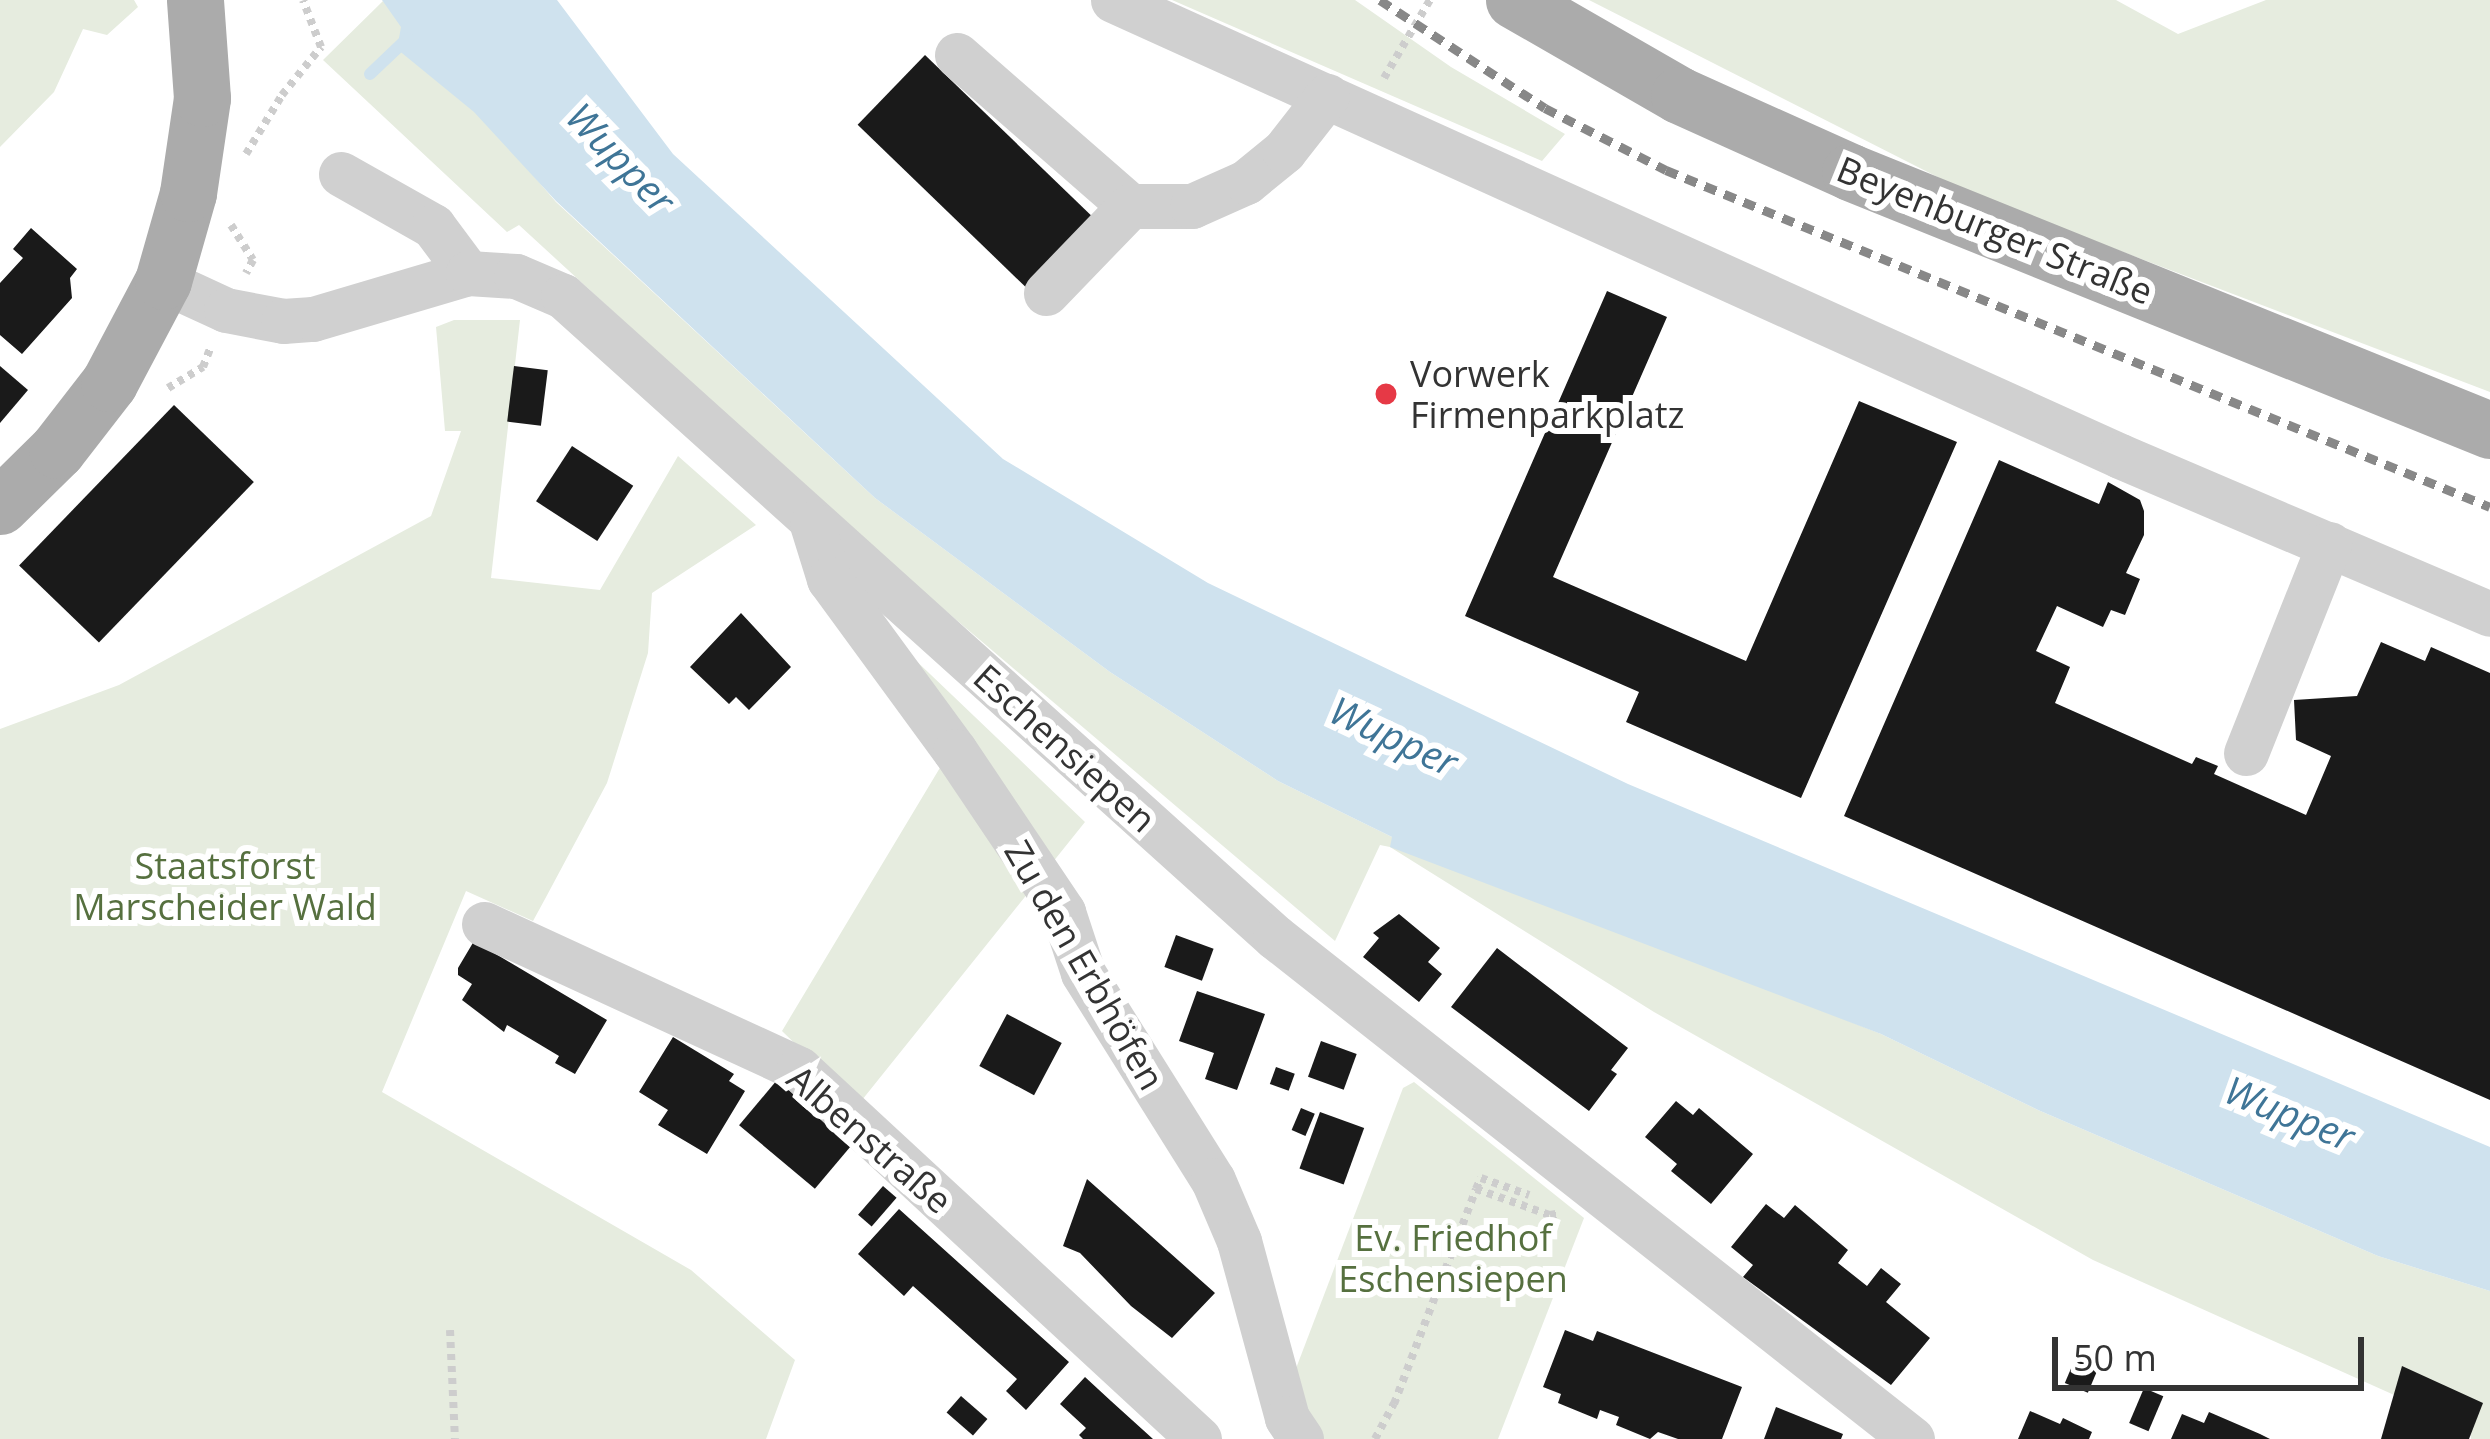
<!DOCTYPE html>
<html>
<head>
<meta charset="utf-8">
<style>
	body { margin:0 }
	#map { position:relative; width:2490px; height:1439px; overflow:hidden; background:#fff; font-family:"Open Sans",sans-serif }
	div>[style] { position:absolute }
	.green>* { inset:0; background:#e6ecdf }
	.water>* { inset:0; background:#cfe2ee }
	.stream>* { height:12px; margin:-6px; padding:0 6px; transform-origin:6px; border-radius:6px; background:#cfe2ee }
	.building>* { inset:0; background:#1a1a1a; transform-origin:0 0 }
	.path>* { height:8px; margin-top:-4px; transform-origin:0; background:repeating-linear-gradient(90deg,#cdcdcd 0 6px,transparent 0 12px) }
	.minor>* { height:45px; margin:-22.5px; padding:0 22.5px; transform-origin:22.5px; border-radius:22.5px; background:#d0d0d0 }
	.major>* { height:57px; margin:-28.5px; padding:0 28.5px; transform-origin:28.5px; border-radius:28.5px; background:#ababab }
	.rail>* { height:9px; margin-top:-4.5px; transform-origin:0; background:repeating-linear-gradient(90deg,#888 0 12px,transparent 0 21px) }
	.dots>* { width:33px; height:33px; translate:-50% -50%; box-sizing:border-box; border:6px solid #fff; border-radius:50% }
	span { translate:-50% -50%; white-space:nowrap; text-align:center; line-height:1.15; -webkit-text-stroke:12px #fff; paint-order:stroke }
	.street-label { font-size:36px; color:#333 }
	.poi-label { font-size:36px; color:#333 }
	.left { translate:0 -50%; text-align:left }
	.park-label { font-size:36px; color:#56703f }
	.water-label { font-size:39px; color:#3f7597; font-style:italic }
	.scale { position:absolute; left:2052px; top:1337px; width:312px; height:54px; box-sizing:border-box; border:6px solid #333; border-top:0; padding-left:15px; font-size:36px; line-height:42px; white-space:nowrap; color:#333; -webkit-text-stroke:9px #fff; paint-order:stroke }
</style>
</head>
<body>
<div id="map">
	<div class="green">
		<i style="clip-path:polygon(0 0,134px 0,138px 7px,107px 35px,83px 29px,54px 92px,0 147px)"></i>
		<i style="clip-path:polygon(1172px 0,1355px 0,1451px 67px,1565px 134px,1542px 161px)"></i>
		<i style="clip-path:polygon(1589px 0,2116px 0,2178px 34px,2266px 0,2490px 0,2490px 392px,1971px 194px)"></i>
		<i style="clip-path:polygon(383px 1px,556px 202px,875px 498px,1110px 672px,1278px 781px,1392px 837px,1881px 1034px,2038px 1110px,2378px 1256px,2490px 1291px,2490px 1439px,2471px 1439px,2470px 1429px,2093px 1260px,1654px 1012px,1390px 847px,1380px 845px,1335px 941px,861px 539px,519px 225px,507px 232px,323px 60px)"></i>
		<i style="clip-path:polygon(454px 320px,520px 320px,491px 578px,600px 590px,678px 456px,756px 525px,652px 593px,648px 653px,607px 783px,545px 899px,533px 921px,466px 891px,382px 1092px,691px 1270px,795px 1360px,766px 1439px,0 1439px,0 729px,119px 685px,431px 516px,461px 431px,445px 431px,436px 327px)"></i>
		<i style="clip-path:polygon(864px 611px,1085px 822px,858px 1105px,782px 1031px,959px 736px)"></i>
		<i style="clip-path:polygon(1414px 1082px,1584px 1218px,1498px 1439px,1320px 1439px,1301px 1412px,1295px 1371px,1403px 1088px)"></i>
	</div>
	<div class="water">
		<i style="clip-path:polygon(382px 0,557px 0,673px 154px,1003px 459px,1208px 583px,1628px 784px,2490px 1147px,2490px 1291px,2378px 1256px,2038px 1110px,1881px 1034px,1390px 847px,1392px 837px,1278px 781px,1110px 672px,875px 498px,556px 201px,474px 112px,397px 49px,401px 27px)"></i>
	</div>
	<div class="stream">
		<i style="left:370px;top:74px;width:52px;rotate:-43.5deg"></i>
	</div>
	<div class="building">
		<i style="left:925px;top:55px;width:235px;height:97px;rotate:44deg"></i>
		<i style="clip-path:polygon(31px 228px,77px 269px,70px 278px,72px 298px,22px 354px,0 335px,0 283px,23px 258px,13px 249px)"></i>
		<i style="clip-path:polygon(1607px 291px,1667px 317px,1553px 577px,1746px 661px,1859px 401px,1957px 442px,1801px 798px,1626px 722px,1639px 692px,1465px 616px)"></i>
		<i style="clip-path:polygon(0 366px,28px 390px,0 423px)"></i>
		<i style="left:514px;top:366px;width:34px;height:56px;rotate:7deg"></i>
		<i style="left:174px;top:405px;width:111px;height:223px;rotate:44deg"></i>
		<i style="left:572px;top:446px;width:73px;height:66px;rotate:33deg"></i>
		<i style="clip-path:polygon(1999px 460px,2099px 504px,2108px 482px,2140px 500px,2144px 511px,2144px 535px,2126px 573px,2140px 579px,2125px 615px,2111px 610px,2103px 627px,2057px 606px,2036px 651px,2070px 667px,2055px 703px,2192px 764px,2196px 757px,2218px 766px,2214px 774px,2306px 815px,2331px 756px,2296px 740px,2294px 700px,2357px 696px,2381px 642px,2425px 661px,2431px 647px,2490px 673px,2490px 1100px,1844px 816px)"></i>
		<i style="clip-path:polygon(741px 613px,791px 667px,749px 710px,736px 697px,729px 704px,690px 667px)"></i>
		<i style="clip-path:polygon(1399px 914px,1440px 948px,1428px 962px,1442px 974px,1419px 1002px,1363px 957px,1379px 938px,1373px 933px)"></i>
		<i style="left:1176px;top:935px;width:40px;height:34px;rotate:20deg"></i>
		<i style="clip-path:polygon(474px 941px,607px 1020px,575px 1074px,555px 1063px,559px 1056px,507px 1025px,504px 1032px,462px 1000px,472px 984px,458px 975px,458px 968px)"></i>
		<i style="clip-path:polygon(1497px 948px,1628px 1048px,1611px 1070px,1617px 1074px,1589px 1111px,1451px 1007px)"></i>
		<i style="clip-path:polygon(1197px 991px,1265px 1014px,1237px 1090px,1205px 1079px,1214px 1053px,1179px 1041px)"></i>
		<i style="left:1007px;top:1014px;width:62px;height:59px;rotate:28deg"></i>
		<i style="clip-path:polygon(673px 1037px,734px 1074px,729px 1081px,745px 1091px,707px 1154px,658px 1125px,668px 1110px,639px 1092px)"></i>
		<i style="left:1321px;top:1041px;width:38px;height:38px;rotate:20deg"></i>
		<i style="left:1276px;top:1067px;width:20px;height:18px;rotate:20deg"></i>
		<i style="left:777px;top:1080px;width:99px;height:59px;rotate:40deg"></i>
		<i style="clip-path:polygon(1676px 1101px,1693px 1115px,1699px 1108px,1753px 1154px,1711px 1204px,1671px 1171px,1677px 1164px,1645px 1137px)"></i>
		<i style="left:1301px;top:1108px;width:15px;height:24px;rotate:23deg"></i>
		<i style="left:1320px;top:1112px;width:47px;height:60px;rotate:20deg"></i>
		<i style="clip-path:polygon(1087px 1179px,1215px 1293px,1172px 1338px,1131px 1306px,1080px 1253px,1063px 1246px)"></i>
		<i style="left:883px;top:1186px;width:18px;height:38px;rotate:41deg"></i>
		<i style="clip-path:polygon(1766px 1204px,1784px 1218px,1795px 1205px,1848px 1250px,1838px 1263px,1867px 1286px,1881px 1268px,1901px 1284px,1886px 1302px,1930px 1338px,1891px 1385px,1743px 1277px,1753px 1265px,1731px 1247px)"></i>
		<i style="clip-path:polygon(899px 1209px,1069px 1362px,1026px 1410px,1006px 1391px,1017px 1379px,913px 1286px,904px 1296px,858px 1254px)"></i>
		<i style="clip-path:polygon(1565px 1330px,1593px 1341px,1597px 1331px,1742px 1387px,1722px 1439px,1678px 1439px,1658px 1432px,1650px 1439px,1616px 1425px,1619px 1417px,1600px 1410px,1597px 1419px,1558px 1403px,1561px 1394px,1543px 1387px)"></i>
		<i style="left:2075px;top:1359px;width:25px;height:26px;rotate:23deg"></i>
		<i style="clip-path:polygon(2402px 1366px,2483px 1403px,2469px 1439px,2381px 1439px)"></i>
		<i style="clip-path:polygon(1085px 1377px,1111px 1401px,1153px 1439px,1083px 1439px,1079px 1435px,1086px 1428px,1060px 1404px)"></i>
		<i style="left:2144px;top:1388px;width:21px;height:38px;rotate:23deg"></i>
		<i style="left:961px;top:1396px;width:35px;height:22px;rotate:41deg"></i>
		<i style="clip-path:polygon(1776px 1407px,1843px 1434px,1841px 1439px,1764px 1439px)"></i>
		<i style="clip-path:polygon(2030px 1411px,2060px 1424px,2063px 1418px,2092px 1432px,2089px 1439px,2018px 1439px)"></i>
		<i style="clip-path:polygon(2209px 1412px,2260px 1434px,2270px 1439px,2171px 1439px,2182px 1414px,2204px 1423px)"></i>
	</div>
	<div class="path">
		<i style="left:1384px;top:78px;width:91px;rotate:-59.5deg"></i>
		<i style="left:246px;top:154px;width:69px;rotate:-58.6deg"></i>
		<i style="left:282px;top:95px;width:62px;rotate:-50.9deg"></i>
		<i style="left:321px;top:47px;width:50px;rotate:-111deg"></i>
		<i style="left:231px;top:225px;width:41px;rotate:57.8deg"></i>
		<i style="left:253px;top:260px;width:15px;rotate:118deg"></i>
		<i style="left:168px;top:388px;width:41px;rotate:-31deg"></i>
		<i style="left:203px;top:367px;width:22px;rotate:-69deg"></i>
		<i style="left:1476px;top:1189px;width:12px;rotate:-66deg"></i>
		<i style="left:1481px;top:1178px;width:51px;rotate:19.5deg"></i>
		<i style="left:450px;top:1330px;width:109px;rotate:87.4deg"></i>
		<i style="left:1375px;top:1439px;width:40px;rotate:-62deg"></i>
		<i style="left:1394px;top:1404px;width:230px;rotate:-69.1deg"></i>
		<i style="left:1476px;top:1189px;width:78px;rotate:19.4deg"></i>
		<i style="left:1550px;top:1215px;width:11px;rotate:-10deg"></i>
	</div>
	<div class="minor">
		<i style="left:1113px;top:0;width:1105px;rotate:24.36deg"></i>
		<i style="left:2120px;top:456px;width:402px;rotate:23.1deg"></i>
		<i style="left:957px;top:55px;width:230px;rotate:41.1deg"></i>
		<i style="left:1130px;top:206px;width:121px;rotate:134deg"></i>
		<i style="left:341px;top:174px;width:106px;rotate:29.5deg"></i>
		<i style="left:433px;top:226px;width:59px;rotate:53.3deg"></i>
		<i style="left:1130px;top:206px;width:62px"></i>
		<i style="left:1192px;top:206px;width:59px;rotate:-24deg"></i>
		<i style="left:1246px;top:182px;width:49px;rotate:-39.2deg"></i>
		<i style="left:1284px;top:151px;width:70px;rotate:-52deg"></i>
		<i style="left:163px;top:281px;width:69px;rotate:24.7deg"></i>
		<i style="left:226px;top:310px;width:58px;rotate:10.9deg"></i>
		<i style="left:283px;top:321px;width:30px;rotate:-4deg"></i>
		<i style="left:313px;top:319px;width:162px;rotate:-16.5deg"></i>
		<i style="left:468px;top:273px;width:48px;rotate:3.6deg"></i>
		<i style="left:516px;top:276px;width:51px;rotate:23.1deg"></i>
		<i style="left:563px;top:296px;width:958px;rotate:42deg"></i>
		<i style="left:1275px;top:937px;width:811px;rotate:38.24deg"></i>
		<i style="left:812px;top:524px;width:58px;rotate:72.8deg"></i>
		<i style="left:829px;top:579px;width:213px;rotate:53.8deg"></i>
		<i style="left:955px;top:751px;width:194px;rotate:56.1deg"></i>
		<i style="left:1063px;top:912px;width:64px;rotate:71.8deg"></i>
		<i style="left:1083px;top:973px;width:244px;rotate:57.9deg"></i>
		<i style="left:1213px;top:1180px;width:66px;rotate:66.9deg"></i>
		<i style="left:1239px;top:1241px;width:183px;rotate:74.8deg"></i>
		<i style="left:1287px;top:1418px;width:25px;rotate:56deg"></i>
		<i style="left:2246px;top:753px;width:225px;rotate:-68.3deg"></i>
		<i style="left:484px;top:924px;width:347px;rotate:24.7deg"></i>
		<i style="left:799px;top:1069px;width:545px;rotate:42.77deg"></i>
	</div>
	<div class="major">
		<i style="left:1514px;top:0;width:190px;rotate:29.9deg"></i>
		<i style="left:1679px;top:95px;width:188px;rotate:24.2deg"></i>
		<i style="left:1850px;top:172px;width:690px;rotate:21.96deg"></i>
		<i style="left:0;top:506px;width:80px;rotate:-44.5deg"></i>
		<i style="left:57px;top:450px;width:85px;rotate:-52.2deg"></i>
		<i style="left:109px;top:383px;width:115px;rotate:-62.1deg"></i>
		<i style="left:163px;top:281px;width:91px;rotate:-74.1deg"></i>
		<i style="left:188px;top:193px;width:96px;rotate:-81.6deg"></i>
		<i style="left:202px;top:98px;width:98px;rotate:-94.1deg"></i>
	</div>
	<div class="rail">
		<i style="left:1380px;top:0;width:197px;rotate:33.2deg"></i>
		<i style="left:1545px;top:108px;width:136px;rotate:27.1deg"></i>
		<i style="left:1666px;top:170px;width:890px;rotate:22.24deg"></i>
	</div>
	<div class="dots">
		<i style="left:1386px;top:394px;background:#e63946"></i>
	</div>
	<div class="street-label">
		<span style="left:1995px;top:230px;rotate:22deg">Beyenburger Straße</span>
		<span style="left:1065px;top:748px;rotate:42deg">Eschensiepen</span>
		<span style="left:1085px;top:965px;rotate:60deg">Zu den Erbhöfen</span>
		<span style="left:870px;top:1139px;rotate:41deg">Albenstraße</span>
	</div>
	<div class="poi-label">
		<span class="left" style="left:1410px;top:394px">Vorwerk<br>Firmenparkplatz</span>
	</div>
	<div class="park-label">
		<span style="left:225px;top:886px">Staatsforst<br>Marscheider Wald</span>
		<span style="left:1453px;top:1258px">Ev. Friedhof<br>Eschensiepen</span>
	</div>
	<div class="water-label">
		<span style="left:621px;top:158px;rotate:46deg">Wupper</span>
		<span style="left:1394px;top:736px;rotate:25deg">Wupper</span>
		<span style="left:2290px;top:1113px;rotate:22deg">Wupper</span>
	</div>
	<div class="scale">50 m</div>
</div>
</body>
</html>
